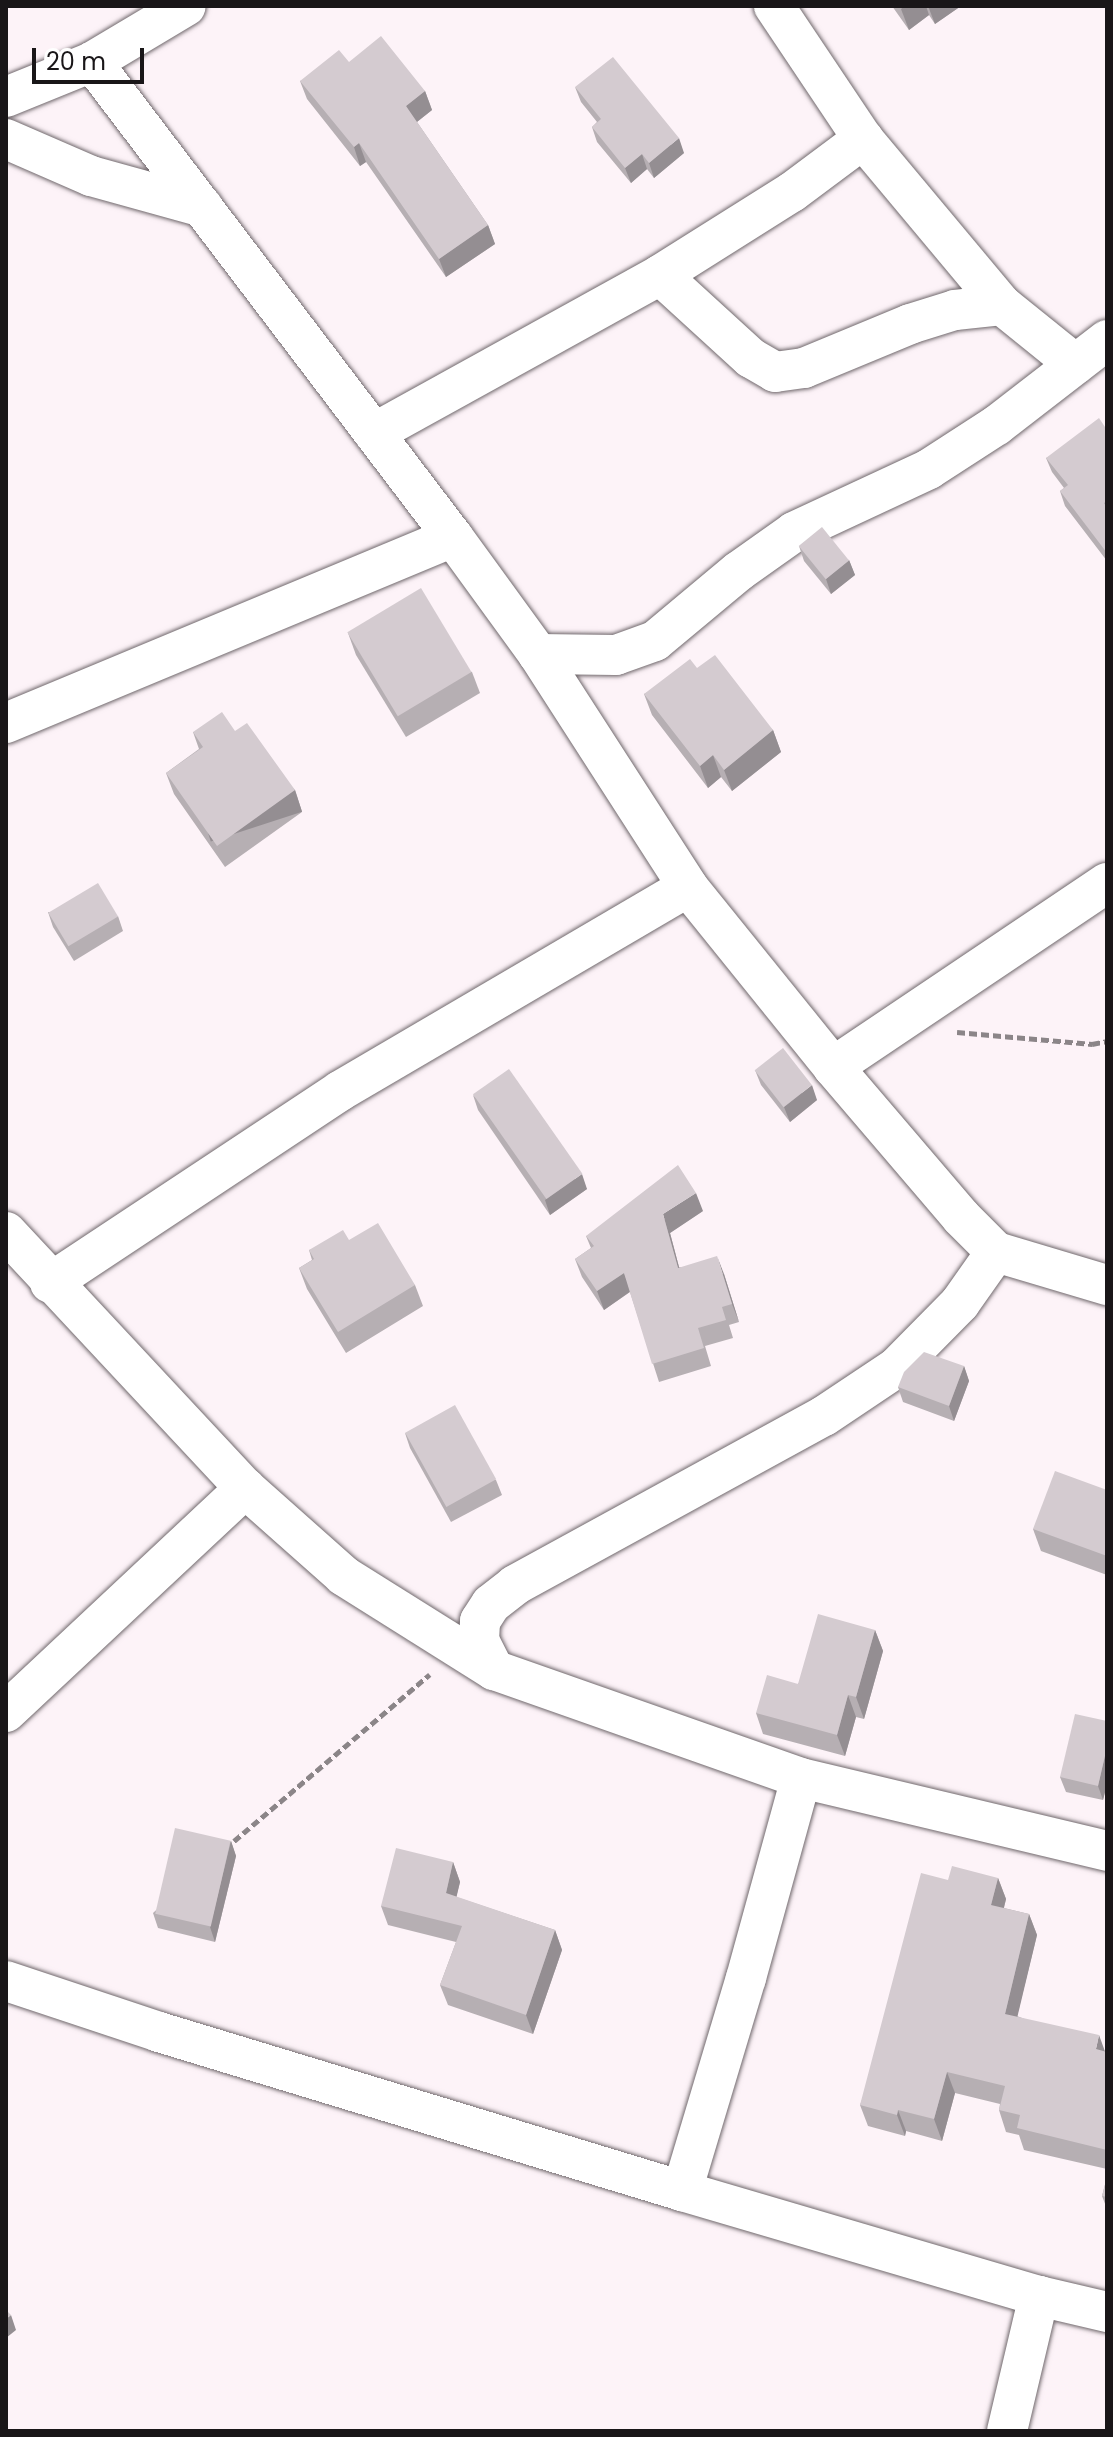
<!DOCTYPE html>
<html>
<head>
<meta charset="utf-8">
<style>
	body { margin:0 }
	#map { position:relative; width:1113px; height:2437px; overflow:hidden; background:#fdf3f8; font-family:Poppins,sans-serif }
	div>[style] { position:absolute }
	.path>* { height:5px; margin-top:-2.5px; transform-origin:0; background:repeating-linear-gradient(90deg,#8b8588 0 8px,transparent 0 12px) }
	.roads { filter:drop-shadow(0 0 2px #70686c) drop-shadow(0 0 2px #70686c) }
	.street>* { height:40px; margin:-20px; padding:0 20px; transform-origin:20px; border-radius:20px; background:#fff }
	.wall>* { inset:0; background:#b6afb3 }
	.shaded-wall>* { inset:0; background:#948e92; transform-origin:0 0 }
	.building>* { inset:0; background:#d4cbd0; transform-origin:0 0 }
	span { translate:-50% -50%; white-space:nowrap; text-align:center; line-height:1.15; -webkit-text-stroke:6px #fff; paint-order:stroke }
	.frame { position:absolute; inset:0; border:8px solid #191618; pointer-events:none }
	.scale { position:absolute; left:32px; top:48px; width:112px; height:36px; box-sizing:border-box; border:4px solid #191618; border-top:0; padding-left:10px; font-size:24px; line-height:28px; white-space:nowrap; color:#191618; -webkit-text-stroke:6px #fff; paint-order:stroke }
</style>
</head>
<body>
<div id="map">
	<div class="path">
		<i style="left:957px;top:1032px;width:136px;rotate:5.1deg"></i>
		<i style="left:1092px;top:1044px;width:15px;rotate:-11deg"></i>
		<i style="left:234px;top:1841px;width:257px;rotate:-40.4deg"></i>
	</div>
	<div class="roads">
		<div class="street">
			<i style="left:774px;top:6px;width:160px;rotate:56.2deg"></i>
			<i style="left:863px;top:139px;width:217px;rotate:50.1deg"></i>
			<i style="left:1002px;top:305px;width:94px;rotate:38.9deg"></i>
			<i style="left:92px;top:62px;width:597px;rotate:52.77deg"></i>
			<i style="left:453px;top:537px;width:145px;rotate:54deg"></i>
			<i style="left:538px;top:654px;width:277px;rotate:57.2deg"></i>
			<i style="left:688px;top:887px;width:231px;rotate:51.1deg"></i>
			<i style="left:833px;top:1067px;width:197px;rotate:49.5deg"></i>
			<i style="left:961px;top:1217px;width:49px;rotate:45deg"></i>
			<i style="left:996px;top:1252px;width:116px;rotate:16.6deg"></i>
			<i style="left:6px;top:97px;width:93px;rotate:-22.1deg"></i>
			<i style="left:92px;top:62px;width:109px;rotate:-30.8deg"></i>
			<i style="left:6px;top:139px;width:93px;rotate:23.5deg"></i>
			<i style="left:91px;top:176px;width:116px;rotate:15.5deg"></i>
			<i style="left:660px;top:275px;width:123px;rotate:42.4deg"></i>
			<i style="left:751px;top:358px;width:28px;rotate:30deg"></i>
			<i style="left:775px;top:372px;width:29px;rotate:-8deg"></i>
			<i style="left:804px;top:368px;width:115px;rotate:-22.5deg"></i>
			<i style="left:910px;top:324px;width:47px;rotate:-17.3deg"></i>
			<i style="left:955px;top:310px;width:47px;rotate:-6.1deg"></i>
			<i style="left:374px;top:433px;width:327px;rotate:-28.9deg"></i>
			<i style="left:660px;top:275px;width:156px;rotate:-32.2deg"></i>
			<i style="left:792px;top:192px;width:89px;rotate:-36.7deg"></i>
			<i style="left:538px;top:654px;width:78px;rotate:0.7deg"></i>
			<i style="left:616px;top:655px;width:41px;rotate:-19.7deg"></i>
			<i style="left:655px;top:641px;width:109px;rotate:-39.8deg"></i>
			<i style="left:739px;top:571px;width:67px;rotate:-35.3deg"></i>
			<i style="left:794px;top:532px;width:149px;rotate:-25deg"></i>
			<i style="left:929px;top:469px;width:81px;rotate:-32.9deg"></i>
			<i style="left:997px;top:425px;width:139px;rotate:-37.7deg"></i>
			<i style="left:6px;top:723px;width:484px;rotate:-22.6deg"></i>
			<i style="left:833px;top:1067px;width:330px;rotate:-33.9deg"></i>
			<i style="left:6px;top:1232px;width:350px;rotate:47deg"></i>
			<i style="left:245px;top:1488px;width:132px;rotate:41.6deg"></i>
			<i style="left:344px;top:1576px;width:177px;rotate:32.1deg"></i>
			<i style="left:494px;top:1670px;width:325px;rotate:19.4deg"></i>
			<i style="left:801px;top:1778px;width:315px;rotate:13.4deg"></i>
			<i style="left:50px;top:1283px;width:348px;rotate:-33.5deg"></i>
			<i style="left:340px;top:1091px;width:403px;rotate:-30.4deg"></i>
			<i style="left:494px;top:1670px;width:33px;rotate:-117deg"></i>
			<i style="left:479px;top:1641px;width:20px;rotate:-87deg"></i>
			<i style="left:480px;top:1621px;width:20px;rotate:-57deg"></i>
			<i style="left:491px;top:1604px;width:31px;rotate:-38deg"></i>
			<i style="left:515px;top:1585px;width:352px;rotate:-28.7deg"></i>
			<i style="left:824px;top:1416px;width:87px;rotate:-33.7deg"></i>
			<i style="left:896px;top:1368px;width:91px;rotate:-45.4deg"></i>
			<i style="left:960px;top:1303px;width:62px;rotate:-54.8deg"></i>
			<i style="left:6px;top:1712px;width:328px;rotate:-43.1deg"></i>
			<i style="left:6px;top:1981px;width:161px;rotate:18.4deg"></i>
			<i style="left:159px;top:2032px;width:547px;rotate:16.91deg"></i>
			<i style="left:682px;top:2191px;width:372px;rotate:16.4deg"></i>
			<i style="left:1039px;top:2296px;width:70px;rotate:13.2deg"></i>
			<i style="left:682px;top:2191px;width:222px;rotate:-73.3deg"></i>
			<i style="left:746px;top:1978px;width:207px;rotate:-74.6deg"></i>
			<i style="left:1007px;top:2431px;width:139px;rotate:-76.7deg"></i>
		</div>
	</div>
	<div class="wall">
		<i style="clip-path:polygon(892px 6px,961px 6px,935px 24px,929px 15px,909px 30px)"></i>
		<i style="clip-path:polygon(349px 62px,425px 91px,432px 110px,417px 122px,488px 225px,495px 244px,446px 277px,366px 162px,360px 166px,307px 99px,300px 81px)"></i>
		<i style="clip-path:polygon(575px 87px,684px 153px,654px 178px,647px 169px,631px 183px,597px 142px,592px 127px,597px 122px,581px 102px)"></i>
		<i style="clip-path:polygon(1107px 430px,1107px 561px,1065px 506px,1060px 491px,1064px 488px,1052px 472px,1046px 458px)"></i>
		<i style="clip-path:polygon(799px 546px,849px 560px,855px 575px,831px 594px,804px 561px)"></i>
		<i style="clip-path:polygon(348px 633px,472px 672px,480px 693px,406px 737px,356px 655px)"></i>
		<i style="clip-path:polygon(697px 668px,773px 730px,781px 752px,732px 791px,721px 777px,708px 788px,652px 715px,644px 694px)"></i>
		<i style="clip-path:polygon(235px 731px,295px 790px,302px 812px,225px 867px,174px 794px,166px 773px,199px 749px,193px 732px)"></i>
		<i style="clip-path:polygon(48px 912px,118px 916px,123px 931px,74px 961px,53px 927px)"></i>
		<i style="clip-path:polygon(755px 1070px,817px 1100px,790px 1122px,761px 1085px)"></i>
		<i style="clip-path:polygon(473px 1095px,587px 1189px,550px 1215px,478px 1110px)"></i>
		<i style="clip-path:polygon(703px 1211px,670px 1233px,679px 1267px,724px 1274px,739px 1322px,729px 1325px,733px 1338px,705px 1346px,711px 1366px,659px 1382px,630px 1292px,604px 1310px,582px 1277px,575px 1259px,591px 1248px,586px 1236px)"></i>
		<i style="clip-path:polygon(349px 1240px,415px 1285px,423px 1306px,346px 1353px,307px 1289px,299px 1268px,312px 1260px,309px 1250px)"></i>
		<i style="clip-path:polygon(964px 1366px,969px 1381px,954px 1421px,903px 1402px,898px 1387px)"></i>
		<i style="clip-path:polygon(405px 1433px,496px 1480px,502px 1495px,451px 1522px,410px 1448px)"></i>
		<i style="clip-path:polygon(1107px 1490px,1107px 1575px,1041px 1551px,1033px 1529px)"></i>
		<i style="clip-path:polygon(875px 1630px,883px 1651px,864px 1719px,856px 1717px,845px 1756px,763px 1734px,756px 1713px)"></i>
		<i style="clip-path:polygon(1107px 1721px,1107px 1784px,1103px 1800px,1066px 1792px,1060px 1777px)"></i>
		<i style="clip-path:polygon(231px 1841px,236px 1856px,215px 1942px,158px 1928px,153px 1913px)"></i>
		<i style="clip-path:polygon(453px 1862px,460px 1882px,456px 1897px,555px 1930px,562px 1950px,533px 2034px,448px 2005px,440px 1985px,456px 1942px,388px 1925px,381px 1906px)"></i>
		<i style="clip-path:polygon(998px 1878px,1006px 1899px,1004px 1908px,1029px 1914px,1037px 1935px,1017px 2016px,1107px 2052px,1107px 2169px,1024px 2150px,1019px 2135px,1006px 2132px,999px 2110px,1000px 2104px,955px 2093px,942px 2141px,906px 2131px,905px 2136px,868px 2126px,860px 2105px,948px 1880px)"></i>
		<i style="clip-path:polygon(1107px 2177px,1107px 2209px,1102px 2196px)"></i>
	</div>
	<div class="shaded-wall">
		<i style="clip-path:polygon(905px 6px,926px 6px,929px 15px,909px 30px,901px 9px)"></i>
		<i style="clip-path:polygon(928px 6px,961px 6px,935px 24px)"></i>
		<i style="clip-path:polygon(425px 91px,432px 110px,413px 125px,406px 106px)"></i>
		<i style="clip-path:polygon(679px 138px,684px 153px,654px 178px,649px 163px)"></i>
		<i style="clip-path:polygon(359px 143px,366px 162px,360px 166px,354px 147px)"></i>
		<i style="clip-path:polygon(642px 154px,647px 169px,631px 183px,625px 168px)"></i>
		<i style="clip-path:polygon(488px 225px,495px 244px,446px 277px,439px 259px)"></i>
		<i style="clip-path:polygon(849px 560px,855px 575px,831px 594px,826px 579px)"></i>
		<i style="clip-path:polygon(773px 730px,781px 752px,732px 791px,724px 770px)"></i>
		<i style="clip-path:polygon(713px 755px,721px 777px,708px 788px,700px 766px)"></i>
		<i style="left:295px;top:790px;width:23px;height:96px;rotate:72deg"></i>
		<i style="clip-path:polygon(812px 1085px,817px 1100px,790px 1122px,784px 1107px)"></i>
		<i style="clip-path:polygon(582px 1174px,587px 1189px,550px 1215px,545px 1200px)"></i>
		<i style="clip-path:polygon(696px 1193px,703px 1211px,670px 1233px,684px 1286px,678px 1268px,663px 1214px)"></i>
		<i style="clip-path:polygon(717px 1256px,724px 1274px,739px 1322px,732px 1304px)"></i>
		<i style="clip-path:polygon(624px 1273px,631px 1291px,604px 1310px,597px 1291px)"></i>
		<i style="clip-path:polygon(964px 1366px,969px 1381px,954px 1421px,949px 1406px)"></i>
		<i style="clip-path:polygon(875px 1630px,883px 1651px,864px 1719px,856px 1697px)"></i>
		<i style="clip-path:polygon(848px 1695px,856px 1717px,845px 1756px,837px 1735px)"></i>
		<i style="clip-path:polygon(1107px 1747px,1107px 1784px,1103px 1800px,1098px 1786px)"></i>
		<i style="clip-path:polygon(231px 1841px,236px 1856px,215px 1942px,210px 1927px)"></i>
		<i style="clip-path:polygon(453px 1862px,460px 1882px,453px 1912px,446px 1893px)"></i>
		<i style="clip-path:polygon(998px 1878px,1006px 1899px,999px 1926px,991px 1905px)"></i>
		<i style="clip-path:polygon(1029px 1914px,1037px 1935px,1013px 2035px,1005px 2014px)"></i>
		<i style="clip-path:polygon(555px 1930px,562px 1950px,533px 2034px,526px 2015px)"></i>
		<i style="clip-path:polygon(1099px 2035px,1107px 2057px,1096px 2049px)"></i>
		<i style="clip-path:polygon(947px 2072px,955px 2093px,942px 2141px,934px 2119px)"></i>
		<i style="clip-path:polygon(898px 2110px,906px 2131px,905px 2136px,897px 2115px)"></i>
		<i style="clip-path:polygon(11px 2315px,16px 2330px,6px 2338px,6px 2319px)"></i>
	</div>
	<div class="building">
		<i style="clip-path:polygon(381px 36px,425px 91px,406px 106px,488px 225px,439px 259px,359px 143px,354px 147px,300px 81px,339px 50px,349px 62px)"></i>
		<i style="clip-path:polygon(613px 57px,679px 138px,649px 163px,642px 154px,625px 168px,592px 127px,601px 119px,575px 87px)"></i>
		<i style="clip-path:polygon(1099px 418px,1107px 430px,1107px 501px,1104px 503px,1107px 508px,1107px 553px,1060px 491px,1068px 485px,1046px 458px)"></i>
		<i style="left:822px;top:527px;width:43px;height:30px;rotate:51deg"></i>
		<i style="left:421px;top:588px;width:98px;height:86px;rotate:59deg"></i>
		<i style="clip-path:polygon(715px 655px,773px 730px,724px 770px,713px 755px,700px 766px,644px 694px,690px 659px,697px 668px)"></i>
		<i style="clip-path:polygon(222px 712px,235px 731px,247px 723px,295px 790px,217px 846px,166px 773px,203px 747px,193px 732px)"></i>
		<i style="left:98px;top:883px;width:39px;height:58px;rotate:59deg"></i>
		<i style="left:783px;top:1048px;width:47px;height:36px;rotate:52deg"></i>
		<i style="left:509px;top:1069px;width:128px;height:44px;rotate:55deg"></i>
		<i style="clip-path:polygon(678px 1165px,696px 1193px,663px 1214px,678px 1268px,717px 1256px,732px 1304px,722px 1307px,726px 1320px,698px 1328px,704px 1348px,652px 1364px,624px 1273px,597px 1291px,575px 1259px,594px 1246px,586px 1236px)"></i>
		<i style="clip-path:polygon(378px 1223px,415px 1285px,338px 1332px,299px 1268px,314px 1259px,309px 1250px,343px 1230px,349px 1240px)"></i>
		<i style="clip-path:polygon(924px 1352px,964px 1366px,949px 1406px,898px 1387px,904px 1372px)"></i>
		<i style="left:455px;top:1405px;width:85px;height:57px;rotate:61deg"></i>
		<i style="clip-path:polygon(1055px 1471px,1107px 1490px,1107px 1556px,1033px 1529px)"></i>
		<i style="clip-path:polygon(818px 1614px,875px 1630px,856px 1697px,848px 1695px,837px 1735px,756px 1713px,767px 1675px,798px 1684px)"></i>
		<i style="clip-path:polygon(1075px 1714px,1107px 1721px,1107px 1747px,1098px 1786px,1060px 1777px)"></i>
		<i style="left:175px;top:1828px;width:57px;height:88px;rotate:13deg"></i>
		<i style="clip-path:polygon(396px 1848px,453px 1862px,446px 1893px,555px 1930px,526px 2015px,440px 1985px,462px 1926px,381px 1906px)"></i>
		<i style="clip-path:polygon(952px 1866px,998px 1878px,991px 1905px,1029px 1914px,1005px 2014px,1099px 2035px,1096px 2049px,1107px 2052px,1107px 2150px,1017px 2128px,1020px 2115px,999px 2110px,1005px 2086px,947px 2072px,934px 2119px,898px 2110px,897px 2115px,860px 2105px,921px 1873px,948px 1880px)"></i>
		<i style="clip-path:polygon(1107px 2177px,1107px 2197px,1102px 2196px)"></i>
		<i style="clip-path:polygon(6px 2310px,11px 2315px,6px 2319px)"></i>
	</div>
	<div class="frame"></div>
	<div class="scale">20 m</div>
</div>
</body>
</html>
